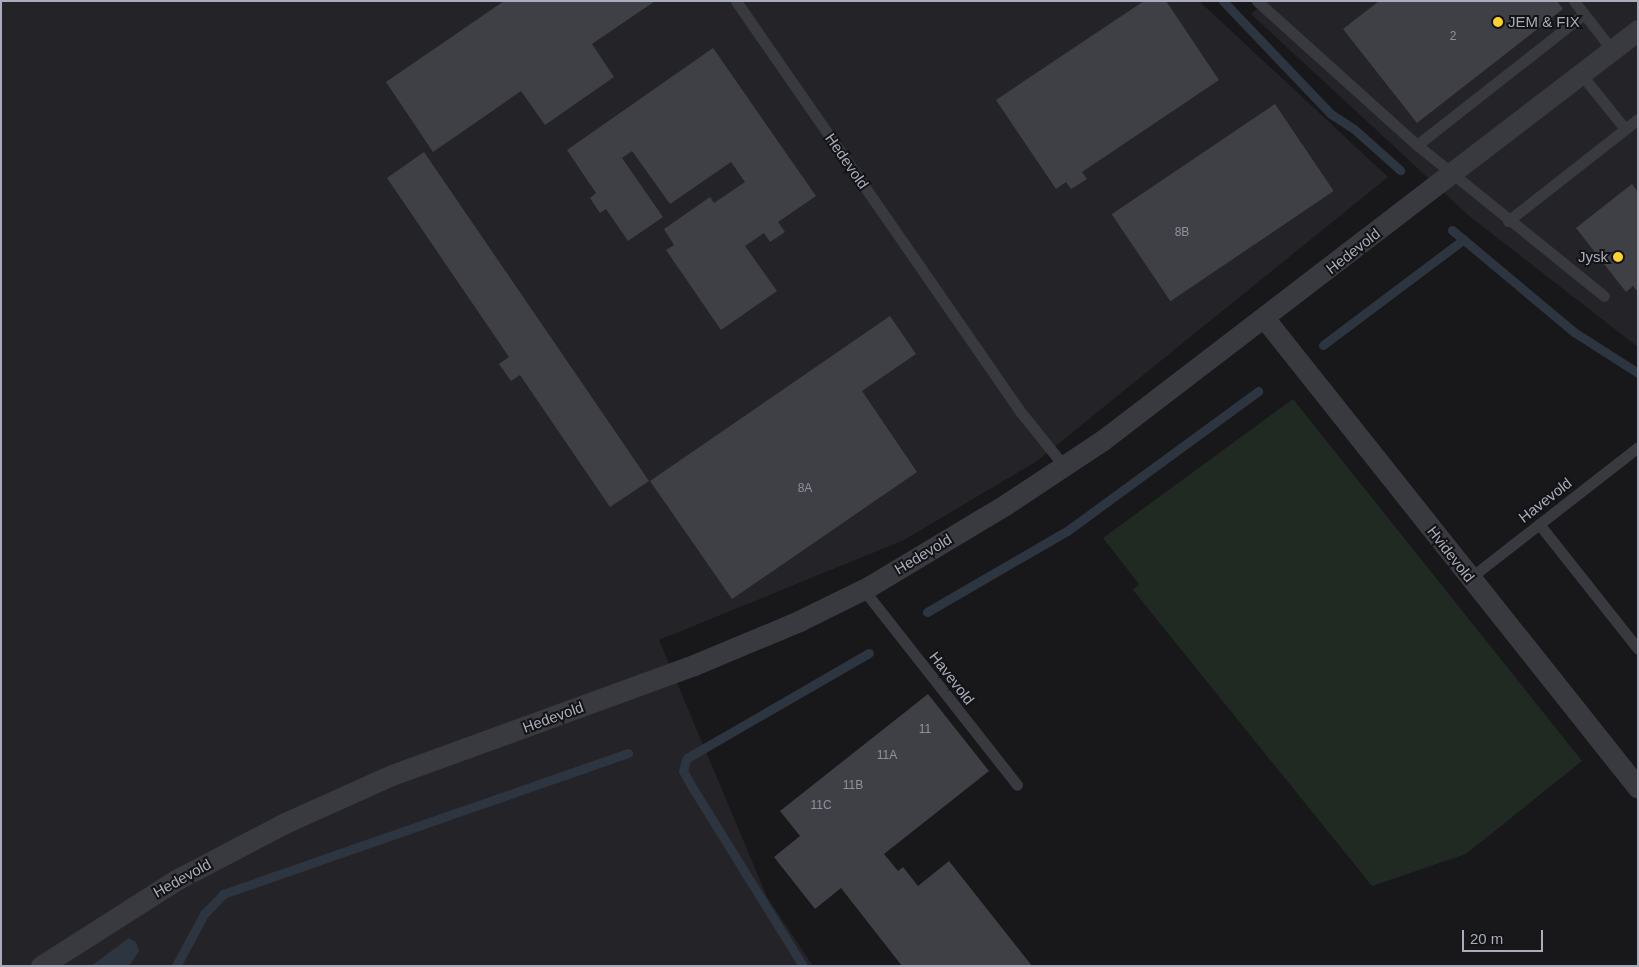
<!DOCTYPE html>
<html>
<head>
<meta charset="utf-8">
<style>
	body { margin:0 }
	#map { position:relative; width:1639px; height:967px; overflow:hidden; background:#18181b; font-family:Helvetica,sans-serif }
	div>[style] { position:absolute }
	.built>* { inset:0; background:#242428 }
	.green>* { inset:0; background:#202922 }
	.water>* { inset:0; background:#2d3540 }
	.stream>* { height:9px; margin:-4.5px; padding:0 4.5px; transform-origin:4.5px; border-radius:4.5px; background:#2d3540 }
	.building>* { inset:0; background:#3f4045; transform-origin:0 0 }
	.lane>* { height:11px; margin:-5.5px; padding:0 5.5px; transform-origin:5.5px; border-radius:5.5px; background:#393940 }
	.street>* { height:21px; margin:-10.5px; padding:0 10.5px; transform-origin:10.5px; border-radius:10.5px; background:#393940 }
	.dots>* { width:14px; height:14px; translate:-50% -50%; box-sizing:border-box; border:2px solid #131316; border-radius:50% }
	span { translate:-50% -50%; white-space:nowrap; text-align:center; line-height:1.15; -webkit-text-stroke:4px #131316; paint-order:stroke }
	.number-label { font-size:12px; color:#8e929e }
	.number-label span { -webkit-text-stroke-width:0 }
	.poi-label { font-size:15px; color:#a9adbb }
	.left { translate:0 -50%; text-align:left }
	.right { translate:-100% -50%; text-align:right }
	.street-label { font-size:15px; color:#a9adbb }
	.frame { position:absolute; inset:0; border:2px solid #a9adbb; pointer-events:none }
	.scale { position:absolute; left:1462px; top:930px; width:81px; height:22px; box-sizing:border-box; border:2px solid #a9adbb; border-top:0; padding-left:6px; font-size:15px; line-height:18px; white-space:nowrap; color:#a9adbb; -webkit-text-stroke:4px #131316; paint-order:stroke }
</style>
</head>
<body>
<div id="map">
	<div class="built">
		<i style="clip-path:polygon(1px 1px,1199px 1px,1388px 177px,1037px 461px,904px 540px,659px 640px,767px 897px,813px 966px,1px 966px)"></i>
		<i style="clip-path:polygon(1267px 1px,1638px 1px,1638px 347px,1468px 215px,1251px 14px)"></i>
	</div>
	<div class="green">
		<i style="clip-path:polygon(1293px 399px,1582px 761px,1466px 854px,1372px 886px,1133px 590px,1139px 584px,1103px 538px)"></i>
	</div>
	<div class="water">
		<i style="clip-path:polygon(129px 938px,136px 942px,139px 951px,129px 966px,91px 966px)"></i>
	</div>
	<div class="stream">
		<i style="left:1223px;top:1px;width:156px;rotate:46.3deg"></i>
		<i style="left:1331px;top:114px;width:27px;rotate:33deg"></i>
		<i style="left:1354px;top:129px;width:62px;rotate:41.7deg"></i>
		<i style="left:1452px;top:230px;width:159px;rotate:39.9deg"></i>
		<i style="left:1574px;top:332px;width:76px;rotate:32.6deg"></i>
		<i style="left:1323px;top:345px;width:176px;rotate:-36.9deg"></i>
		<i style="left:927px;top:612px;width:162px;rotate:-30.1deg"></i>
		<i style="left:1067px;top:531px;width:237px;rotate:-36.2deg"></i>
		<i style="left:176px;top:966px;width:59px;rotate:-61.7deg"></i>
		<i style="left:204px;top:914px;width:28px;rotate:-46deg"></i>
		<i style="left:223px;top:894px;width:429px;rotate:-19.2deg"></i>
		<i style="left:803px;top:966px;width:211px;rotate:-121.8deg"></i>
		<i style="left:692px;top:787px;width:18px;rotate:-119deg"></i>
		<i style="left:683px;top:771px;width:8px;rotate:-76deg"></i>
		<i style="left:685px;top:763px;width:5px;rotate:-68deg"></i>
		<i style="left:687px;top:758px;width:210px;rotate:-30deg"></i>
	</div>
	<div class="building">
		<i style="clip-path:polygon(504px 1px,655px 1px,592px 44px,614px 77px,545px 125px,521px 91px,433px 152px,386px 82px)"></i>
		<i style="clip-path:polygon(1144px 1px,1166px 1px,1219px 80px,1082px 172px,1087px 179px,1071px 189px,1066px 182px,1056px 189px,996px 100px)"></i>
		<i style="clip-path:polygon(1379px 1px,1557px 1px,1563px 9px,1417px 123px,1343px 29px)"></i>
		<i style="clip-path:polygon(713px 48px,816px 196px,778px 222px,785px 232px,770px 242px,764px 233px,745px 246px,777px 291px,721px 330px,666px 250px,674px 245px,664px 229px,710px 197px,714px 203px,745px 182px,731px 162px,670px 204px,632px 151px,622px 158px,663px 217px,628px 241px,606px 209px,600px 213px,590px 198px,596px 193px,567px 150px)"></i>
		<i style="left:1275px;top:104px;width:105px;height:197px;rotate:56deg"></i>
		<i style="clip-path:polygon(424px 152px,649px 481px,610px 507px,520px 375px,511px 381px,499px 364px,509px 357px,387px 178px)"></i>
		<i style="clip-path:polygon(1632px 184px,1638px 192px,1638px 292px,1633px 286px,1626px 292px,1576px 228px)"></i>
		<i style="clip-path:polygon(890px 316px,916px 354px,862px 391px,917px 472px,732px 599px,650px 481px)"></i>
		<i style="clip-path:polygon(928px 694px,989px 771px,884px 854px,898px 871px,903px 867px,918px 886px,949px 861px,1032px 966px,902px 966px,841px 888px,815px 909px,774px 857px,800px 836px,780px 811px)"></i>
	</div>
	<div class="lane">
		<i style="left:736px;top:1px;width:497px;rotate:55.3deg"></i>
		<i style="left:1019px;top:410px;width:72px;rotate:51.2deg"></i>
		<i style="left:1257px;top:1px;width:215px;rotate:42deg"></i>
		<i style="left:1574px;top:1px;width:62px;rotate:52.2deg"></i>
		<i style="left:1584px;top:14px;width:212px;rotate:141.9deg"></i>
		<i style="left:1417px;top:145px;width:240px;rotate:38.9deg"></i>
		<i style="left:1581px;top:74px;width:70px;rotate:51.3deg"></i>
		<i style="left:1508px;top:221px;width:165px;rotate:-38.1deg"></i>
		<i style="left:1539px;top:524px;width:159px;rotate:51.6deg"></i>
		<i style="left:1470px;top:578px;width:213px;rotate:-37.9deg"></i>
		<i style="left:863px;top:589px;width:249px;rotate:51.8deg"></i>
	</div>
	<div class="street">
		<i style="left:1265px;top:319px;width:599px;rotate:51.5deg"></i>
		<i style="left:41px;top:966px;width:160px;rotate:-32.5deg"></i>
		<i style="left:176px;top:880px;width:123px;rotate:-27.6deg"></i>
		<i style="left:285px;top:823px;width:117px;rotate:-24.2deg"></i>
		<i style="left:392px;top:775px;width:321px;rotate:-20deg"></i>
		<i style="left:694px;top:665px;width:114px;rotate:-22.7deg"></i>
		<i style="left:799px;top:621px;width:79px;rotate:-26.2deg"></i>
		<i style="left:870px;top:586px;width:157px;rotate:-31deg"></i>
		<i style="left:1005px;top:505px;width:118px;rotate:-33.6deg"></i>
		<i style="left:1103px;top:440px;width:674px;rotate:-37.46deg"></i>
	</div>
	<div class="dots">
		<i style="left:1498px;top:22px;background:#ffd12c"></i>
		<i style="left:1618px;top:257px;background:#ffd12c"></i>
	</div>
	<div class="number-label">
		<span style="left:1453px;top:37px">2</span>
		<span style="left:1182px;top:233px">8B</span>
		<span style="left:805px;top:489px">8A</span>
		<span style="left:925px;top:730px">11</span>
		<span style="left:887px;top:756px">11A</span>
		<span style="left:853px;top:786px">11B</span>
		<span style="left:821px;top:806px">11C</span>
	</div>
	<div class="poi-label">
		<span class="left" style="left:1508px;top:22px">JEM &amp; FIX</span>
		<span class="right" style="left:1608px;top:257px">Jysk</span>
	</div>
	<div class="street-label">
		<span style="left:847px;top:161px;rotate:55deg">Hedevold</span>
		<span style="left:1353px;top:251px;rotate:-38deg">Hedevold</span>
		<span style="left:1545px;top:500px;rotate:-38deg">Havevold</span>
		<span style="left:923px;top:554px;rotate:-31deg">Hedevold</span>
		<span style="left:1451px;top:554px;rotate:52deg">Hvidevold</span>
		<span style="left:952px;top:678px;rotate:52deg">Havevold</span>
		<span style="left:553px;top:717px;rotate:-20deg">Hedevold</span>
		<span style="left:182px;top:878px;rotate:-29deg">Hedevold</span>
	</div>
	<div class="frame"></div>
	<div class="scale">20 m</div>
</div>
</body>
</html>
